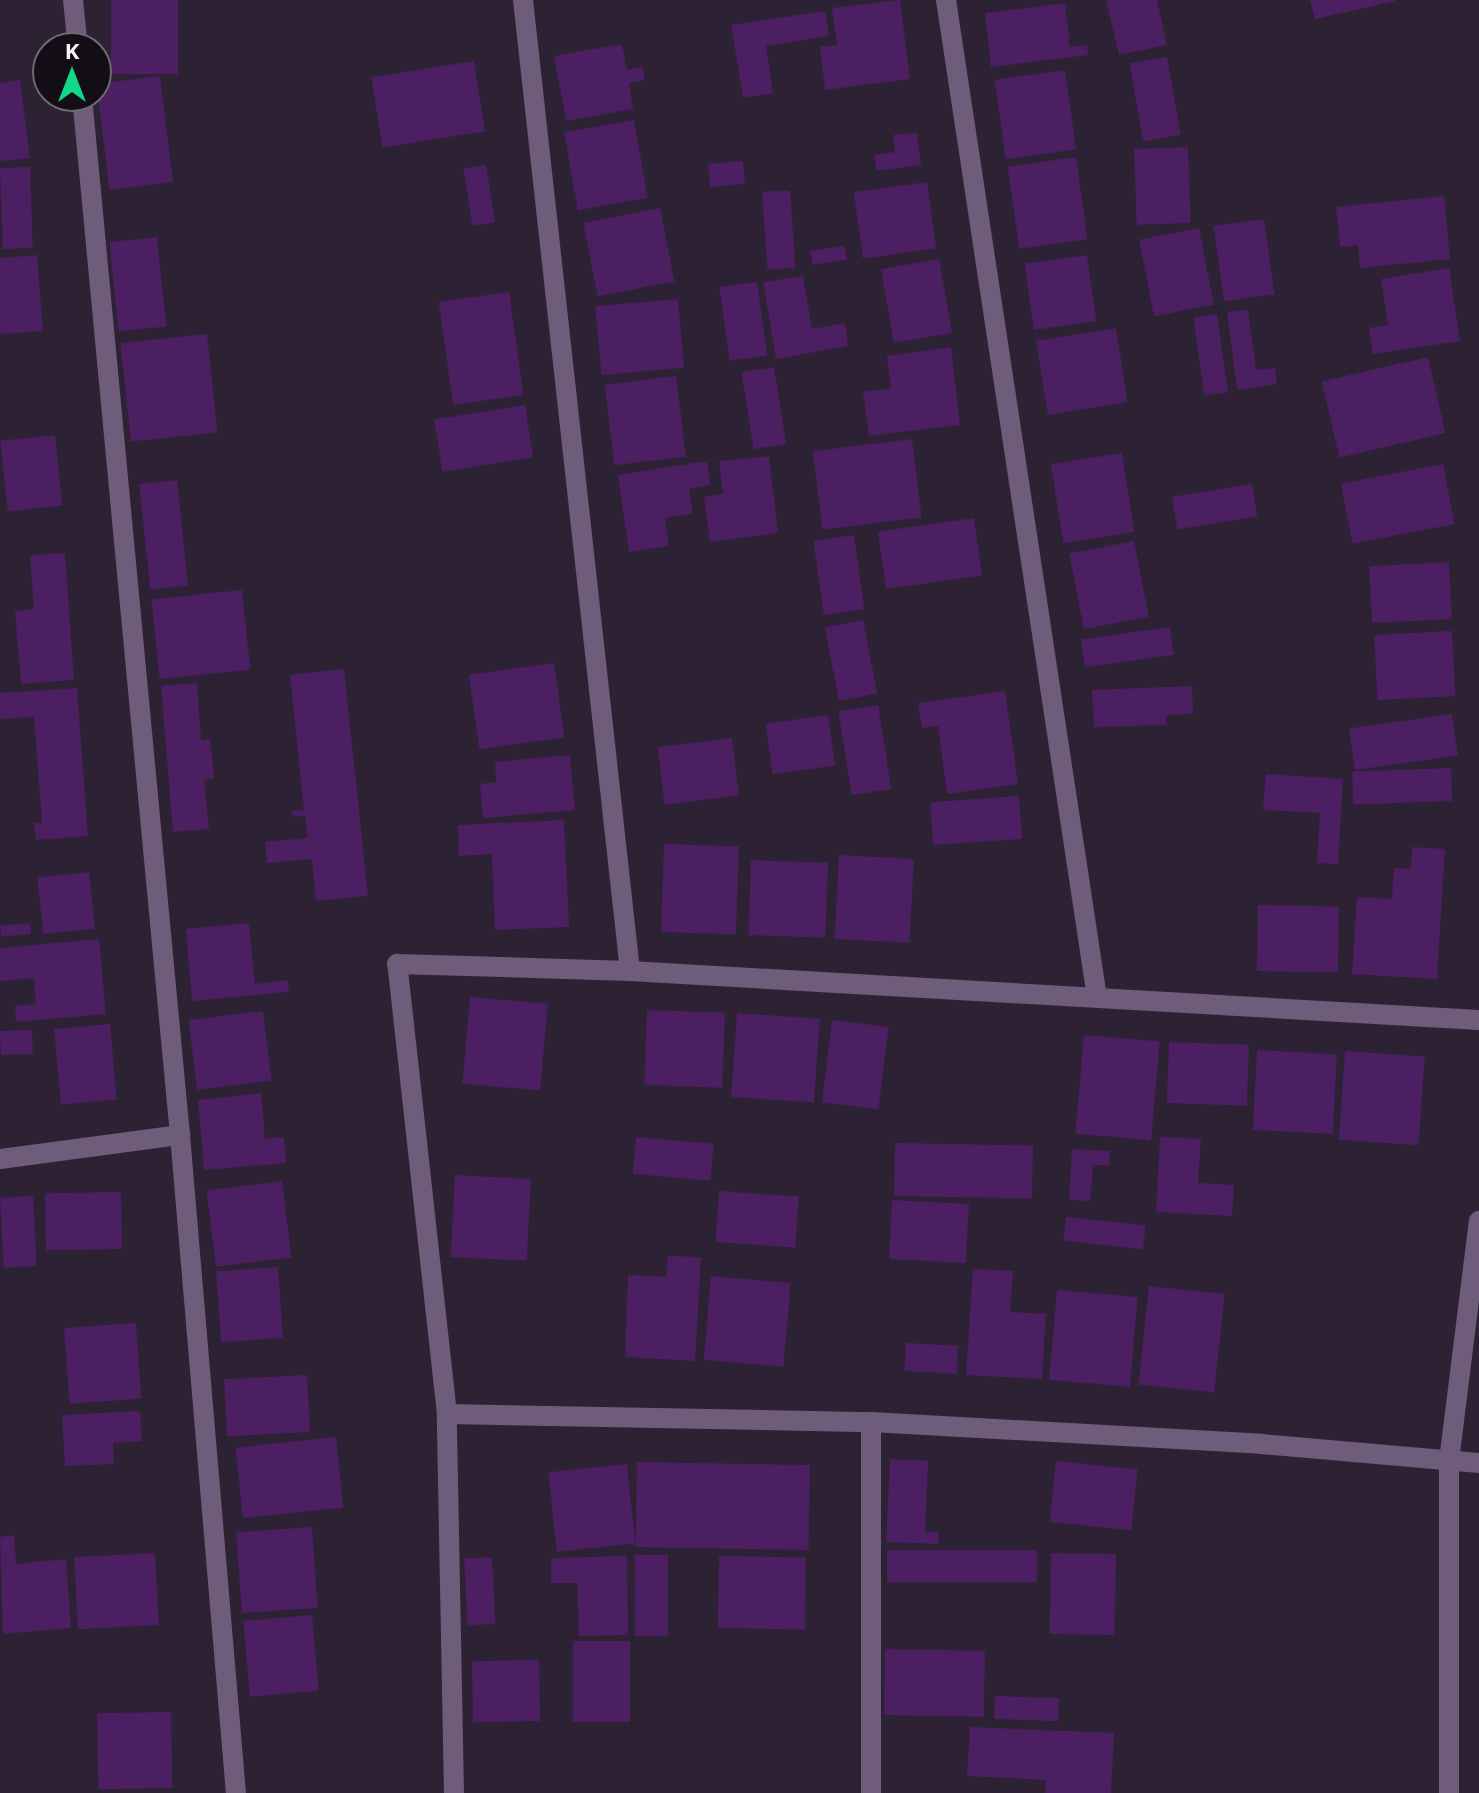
<!DOCTYPE html>
<html>
<head>
<meta charset="utf-8">
<style>
	body { margin:0 }
	#map { position:relative; width:1479px; height:1793px; overflow:hidden; background:#2d2233; font-family:"Noto Sans",sans-serif }
	div>[style] { position:absolute }
	.building>* { inset:0; background:#4c1f62; transform-origin:0 0 }
	.minor>* { height:20px; margin:-10px; padding:0 10px; transform-origin:10px; border-radius:10px; background:#6f5b7a }
	span { translate:-50% -50%; white-space:nowrap; text-align:center; line-height:1.15; -webkit-text-stroke:6px #130e16; paint-order:stroke }
	.north { position:absolute; left:32px; top:32px; width:80px; height:80px; box-sizing:border-box; background:#130e16; border:2px solid #6f6972; border-radius:50%; rotate:0deg; font-size:22px; font-weight:700; line-height:32px; text-align:center; color:#f9f1fd }
	.north::after { content:''; display:block; margin:auto; width:28px; height:36px; background:#12d98a; clip-path:polygon(50% 0,100% 100%,50% 72%,0 100%) }
</style>
</head>
<body>
<div id="map">
	<div class="building">
		<i style="left:111px;top:0;width:67px;height:74px"></i>
		<i style="clip-path:polygon(900px 0,910px 79px,825px 90px,820px 47px,837px 45px,832px 8px)"></i>
		<i style="clip-path:polygon(1106px 0,1157px 0,1167px 45px,1119px 55px)"></i>
		<i style="clip-path:polygon(1310px 0,1395px 0,1395px 1px,1315px 19px)"></i>
		<i style="clip-path:polygon(1065px 3px,1070px 47px,1087px 45px,1088px 55px,991px 67px,985px 13px)"></i>
		<i style="clip-path:polygon(825px 11px,829px 36px,766px 46px,773px 93px,743px 98px,731px 25px)"></i>
		<i style="clip-path:polygon(622px 44px,627px 70px,643px 67px,645px 80px,629px 83px,633px 109px,566px 121px,554px 56px)"></i>
		<i style="left:1167px;top:57px;width:79px;height:38px;rotate:80deg"></i>
		<i style="left:474px;top:61px;width:71px;height:104px;rotate:81deg"></i>
		<i style="left:1065px;top:70px;width:80px;height:71px;rotate:82deg"></i>
		<i style="left:160px;top:76px;width:107px;height:64px;rotate:83deg"></i>
		<i style="clip-path:polygon(20px 80px,30px 158px,0 161px,0 83px)"></i>
		<i style="left:634px;top:120px;width:79px;height:71px;rotate:80deg"></i>
		<i style="clip-path:polygon(917px 133px,921px 165px,876px 171px,875px 155px,895px 152px,893px 135px)"></i>
		<i style="left:1188px;top:147px;width:76px;height:54px;rotate:88deg"></i>
		<i style="left:1076px;top:157px;width:83px;height:69px;rotate:82deg"></i>
		<i style="left:743px;top:161px;width:23px;height:35px;rotate:85deg"></i>
		<i style="left:486px;top:165px;width:58px;height:23px;rotate:81deg"></i>
		<i style="left:30px;top:167px;width:81px;height:30px;rotate:88deg"></i>
		<i style="left:927px;top:182px;width:67px;height:74px;rotate:82deg"></i>
		<i style="left:790px;top:190px;width:78px;height:28px;rotate:86deg"></i>
		<i style="clip-path:polygon(1444px 196px,1450px 259px,1360px 268px,1358px 245px,1340px 247px,1336px 207px)"></i>
		<i style="left:660px;top:208px;width:75px;height:78px;rotate:79deg"></i>
		<i style="left:1264px;top:219px;width:76px;height:51px;rotate:82deg"></i>
		<i style="left:1199px;top:228px;width:78px;height:61px;rotate:79deg"></i>
		<i style="left:157px;top:237px;width:90px;height:48px;rotate:84deg"></i>
		<i style="left:845px;top:246px;width:14px;height:35px;rotate:82deg"></i>
		<i style="clip-path:polygon(37px 255px,43px 331px,0 334px,0 258px)"></i>
		<i style="left:1087px;top:255px;width:67px;height:63px;rotate:82deg"></i>
		<i style="left:939px;top:259px;width:75px;height:59px;rotate:80deg"></i>
		<i style="clip-path:polygon(1449px 268px,1460px 341px,1373px 354px,1369px 328px,1388px 325px,1381px 279px)"></i>
		<i style="clip-path:polygon(803px 276px,812px 329px,845px 323px,848px 346px,776px 359px,763px 282px)"></i>
		<i style="left:757px;top:282px;width:74px;height:38px;rotate:82deg"></i>
		<i style="left:509px;top:292px;width:104px;height:71px;rotate:82deg"></i>
		<i style="left:678px;top:299px;width:69px;height:83px;rotate:85deg"></i>
		<i style="clip-path:polygon(1248px 310px,1256px 370px,1275px 368px,1277px 384px,1237px 390px,1227px 312px)"></i>
		<i style="left:1217px;top:314px;width:79px;height:24px;rotate:82deg"></i>
		<i style="left:1116px;top:328px;width:75px;height:81px;rotate:81deg"></i>
		<i style="left:207px;top:334px;width:99px;height:87px;rotate:84deg"></i>
		<i style="clip-path:polygon(951px 347px,960px 425px,869px 436px,863px 392px,891px 388px,887px 356px)"></i>
		<i style="left:1428px;top:357px;width:78px;height:109px;rotate:77deg"></i>
		<i style="left:774px;top:367px;width:78px;height:33px;rotate:81deg"></i>
		<i style="left:676px;top:376px;width:81px;height:72px;rotate:83deg"></i>
		<i style="left:525px;top:405px;width:53px;height:92px;rotate:81deg"></i>
		<i style="left:55px;top:435px;width:71px;height:55px;rotate:84deg"></i>
		<i style="left:912px;top:439px;width:79px;height:100px;rotate:83deg"></i>
		<i style="left:1122px;top:453px;width:80px;height:72px;rotate:81deg"></i>
		<i style="clip-path:polygon(769px 456px,778px 533px,710px 542px,704px 497px,723px 494px,719px 461px)"></i>
		<i style="clip-path:polygon(707px 461px,710px 485px,689px 489px,693px 514px,665px 518px,669px 546px,629px 552px,618px 475px)"></i>
		<i style="left:1443px;top:464px;width:61px;height:104px;rotate:79deg"></i>
		<i style="left:177px;top:480px;width:106px;height:38px;rotate:84deg"></i>
		<i style="left:1252px;top:484px;width:33px;height:81px;rotate:81deg"></i>
		<i style="left:974px;top:518px;width:58px;height:97px;rotate:82deg"></i>
		<i style="left:854px;top:535px;width:75px;height:41px;rotate:82deg"></i>
		<i style="left:1134px;top:541px;width:77px;height:66px;rotate:79deg"></i>
		<i style="clip-path:polygon(65px 553px,74px 680px,21px 684px,15px 611px,34px 609px,30px 555px)"></i>
		<i style="left:1449px;top:562px;width:57px;height:80px;rotate:87deg"></i>
		<i style="left:242px;top:590px;width:80px;height:91px;rotate:84deg"></i>
		<i style="left:863px;top:620px;width:75px;height:39px;rotate:79deg"></i>
		<i style="left:1170px;top:627px;width:28px;height:90px;rotate:82deg"></i>
		<i style="left:1452px;top:631px;width:65px;height:78px;rotate:87deg"></i>
		<i style="left:554px;top:663px;width:75px;height:86px;rotate:82deg"></i>
		<i style="clip-path:polygon(344px 669px,368px 896px,316px 901px,312px 859px,267px 863px,265px 842px,307px 838px,305px 816px,293px 817px,292px 811px,304px 810px,290px 675px)"></i>
		<i style="clip-path:polygon(197px 683px,201px 740px,210px 739px,214px 779px,204px 780px,209px 829px,173px 832px,161px 686px)"></i>
		<i style="clip-path:polygon(1192px 686px,1193px 714px,1166px 715px,1167px 725px,1094px 727px,1092px 690px)"></i>
		<i style="clip-path:polygon(77px 688px,88px 836px,36px 840px,34px 823px,42px 823px,34px 717px,0 719px,0 693px)"></i>
		<i style="clip-path:polygon(1005px 691px,1018px 784px,947px 794px,938px 726px,922px 728px,918px 703px)"></i>
		<i style="left:878px;top:705px;width:85px;height:40px;rotate:81deg"></i>
		<i style="left:1452px;top:714px;width:42px;height:104px;rotate:82deg"></i>
		<i style="left:828px;top:715px;width:51px;height:63px;rotate:82deg"></i>
		<i style="left:732px;top:738px;width:58px;height:75px;rotate:83deg"></i>
		<i style="clip-path:polygon(570px 755px,575px 810px,483px 818px,480px 784px,496px 782px,495px 762px)"></i>
		<i style="left:1451px;top:768px;width:33px;height:99px;rotate:88deg"></i>
		<i style="clip-path:polygon(1266px 774px,1343px 779px,1338px 864px,1317px 863px,1320px 813px,1263px 810px)"></i>
		<i style="left:1019px;top:796px;width:43px;height:89px;rotate:86deg"></i>
		<i style="clip-path:polygon(564px 820px,569px 927px,495px 930px,492px 854px,459px 856px,458px 825px)"></i>
		<i style="left:664px;top:844px;width:75px;height:88px;rotate:2deg"></i>
		<i style="clip-path:polygon(1412px 847px,1445px 849px,1437px 979px,1352px 974px,1357px 897px,1392px 899px,1394px 868px,1411px 869px)"></i>
		<i style="left:839px;top:855px;width:75px;height:84px;rotate:3deg"></i>
		<i style="left:751px;top:860px;width:77px;height:75px;rotate:2deg"></i>
		<i style="left:89px;top:872px;width:57px;height:52px;rotate:84deg"></i>
		<i style="left:1258px;top:905px;width:81px;height:66px;rotate:1deg"></i>
		<i style="left:30px;top:923px;width:11px;height:30px;rotate:85deg"></i>
		<i style="clip-path:polygon(249px 923px,255px 984px,288px 980px,289px 992px,192px 1001px,186px 929px)"></i>
		<i style="clip-path:polygon(99px 939px,106px 1014px,16px 1022px,15px 1006px,36px 1004px,34px 978px,0 981px,0 948px)"></i>
		<i style="left:470px;top:997px;width:78px;height:87px;rotate:5deg"></i>
		<i style="left:647px;top:1010px;width:78px;height:75px;rotate:2deg"></i>
		<i style="left:263px;top:1011px;width:70px;height:75px;rotate:83deg"></i>
		<i style="left:737px;top:1013px;width:83px;height:84px;rotate:4deg"></i>
		<i style="left:832px;top:1020px;width:57px;height:83px;rotate:7deg"></i>
		<i style="left:110px;top:1024px;width:76px;height:56px;rotate:85deg"></i>
		<i style="left:32px;top:1030px;width:24px;height:32px;rotate:88deg"></i>
		<i style="left:1084px;top:1035px;width:76px;height:99px;rotate:5deg"></i>
		<i style="left:1169px;top:1042px;width:80px;height:61px;rotate:2deg"></i>
		<i style="left:1257px;top:1050px;width:80px;height:80px;rotate:3deg"></i>
		<i style="left:1345px;top:1051px;width:80px;height:89px;rotate:4deg"></i>
		<i style="clip-path:polygon(261px 1093px,265px 1139px,284px 1137px,286px 1163px,204px 1170px,198px 1100px)"></i>
		<i style="left:636px;top:1137px;width:78px;height:37px;rotate:5deg"></i>
		<i style="clip-path:polygon(1160px 1137px,1201px 1139px,1198px 1183px,1234px 1185px,1232px 1216px,1156px 1212px)"></i>
		<i style="left:895px;top:1143px;width:138px;height:53px;rotate:1deg"></i>
		<i style="clip-path:polygon(1072px 1149px,1110px 1151px,1109px 1165px,1093px 1165px,1090px 1201px,1069px 1200px)"></i>
		<i style="left:455px;top:1175px;width:76px;height:82px;rotate:3deg"></i>
		<i style="left:282px;top:1181px;width:77px;height:76px;rotate:83deg"></i>
		<i style="left:719px;top:1191px;width:80px;height:51px;rotate:4deg"></i>
		<i style="left:121px;top:1192px;width:57px;height:76px;rotate:89deg"></i>
		<i style="left:33px;top:1196px;width:70px;height:33px;rotate:87deg"></i>
		<i style="left:892px;top:1200px;width:77px;height:59px;rotate:3deg"></i>
		<i style="left:1066px;top:1217px;width:80px;height:24px;rotate:6deg"></i>
		<i style="clip-path:polygon(668px 1256px,701px 1257px,695px 1361px,625px 1357px,628px 1275px,666px 1277px)"></i>
		<i style="left:278px;top:1267px;width:71px;height:62px;rotate:86deg"></i>
		<i style="clip-path:polygon(973px 1269px,1013px 1271px,1010px 1312px,1046px 1314px,1042px 1379px,966px 1375px)"></i>
		<i style="left:711px;top:1276px;width:80px;height:84px;rotate:5deg"></i>
		<i style="left:1149px;top:1286px;width:76px;height:99px;rotate:6deg"></i>
		<i style="left:1057px;top:1290px;width:81px;height:90px;rotate:5deg"></i>
		<i style="left:136px;top:1323px;width:76px;height:72px;rotate:86deg"></i>
		<i style="left:906px;top:1343px;width:52px;height:28px;rotate:3deg"></i>
		<i style="left:307px;top:1375px;width:57px;height:83px;rotate:87deg"></i>
		<i style="clip-path:polygon(140px 1411px,142px 1441px,113px 1443px,114px 1464px,65px 1466px,62px 1415px)"></i>
		<i style="left:336px;top:1437px;width:71px;height:101px;rotate:84deg"></i>
		<i style="clip-path:polygon(890px 1459px,928px 1461px,925px 1532px,939px 1532px,938px 1544px,886px 1542px)"></i>
		<i style="left:1056px;top:1461px;width:82px;height:61px;rotate:6deg"></i>
		<i style="left:637px;top:1462px;width:173px;height:85px;rotate:1deg"></i>
		<i style="left:627px;top:1464px;width:80px;height:79px;rotate:84deg"></i>
		<i style="left:312px;top:1527px;width:81px;height:76px;rotate:86deg"></i>
		<i style="clip-path:polygon(14px 1535px,16px 1564px,66px 1559px,71px 1628px,3px 1634px,0 1537px)"></i>
		<i style="left:887px;top:1550px;width:150px;height:32px"></i>
		<i style="left:155px;top:1553px;width:72px;height:81px;rotate:87deg"></i>
		<i style="left:1051px;top:1553px;width:65px;height:81px;rotate:1deg"></i>
		<i style="left:635px;top:1555px;width:33px;height:81px"></i>
		<i style="clip-path:polygon(627px 1556px,628px 1635px,579px 1636px,577px 1583px,551px 1583px,551px 1558px)"></i>
		<i style="left:719px;top:1556px;width:87px;height:72px;rotate:1deg"></i>
		<i style="left:492px;top:1557px;width:67px;height:28px;rotate:87deg"></i>
		<i style="left:312px;top:1615px;width:76px;height:69px;rotate:85deg"></i>
		<i style="left:573px;top:1641px;width:57px;height:81px"></i>
		<i style="left:885px;top:1649px;width:100px;height:66px;rotate:1deg"></i>
		<i style="left:539px;top:1660px;width:61px;height:67px;rotate:89deg"></i>
		<i style="left:995px;top:1696px;width:64px;height:23px;rotate:2deg"></i>
		<i style="left:171px;top:1712px;width:76px;height:74px;rotate:89deg"></i>
		<i style="clip-path:polygon(970px 1727px,1114px 1733px,1111px 1793px,1045px 1793px,1046px 1780px,967px 1776px)"></i>
	</div>
	<div class="minor">
		<i style="left:73px;top:0;width:48px;rotate:84.1deg"></i>
		<i style="left:523px;top:0;width:977px;rotate:83.71deg"></i>
		<i style="left:946px;top:0;width:1008px;rotate:81.39deg"></i>
		<i style="left:180px;top:1135px;width:660px;rotate:85.14deg"></i>
		<i style="left:0;top:1159px;width:182px;rotate:-7.6deg"></i>
		<i style="left:180px;top:1135px;width:1044px;rotate:-95.39deg"></i>
		<i style="left:447px;top:1414px;width:424px;rotate:1.1deg"></i>
		<i style="left:871px;top:1422px;width:391px;rotate:3.2deg"></i>
		<i style="left:1261px;top:1444px;width:219px;rotate:5deg"></i>
		<i style="left:871px;top:1422px;width:371px;rotate:90deg"></i>
		<i style="left:454px;top:1793px;width:379px;rotate:-91.1deg"></i>
		<i style="left:447px;top:1414px;width:453px;rotate:-96.3deg"></i>
		<i style="left:397px;top:964px;width:233px;rotate:1.7deg"></i>
		<i style="left:630px;top:971px;width:850px;rotate:3.3deg"></i>
		<i style="left:1449px;top:1793px;width:332px;rotate:-90deg"></i>
		<i style="left:1449px;top:1461px;width:242px;rotate:-82.9deg"></i>
	</div>
	<div class="north">K</div>
</div>
</body>
</html>
